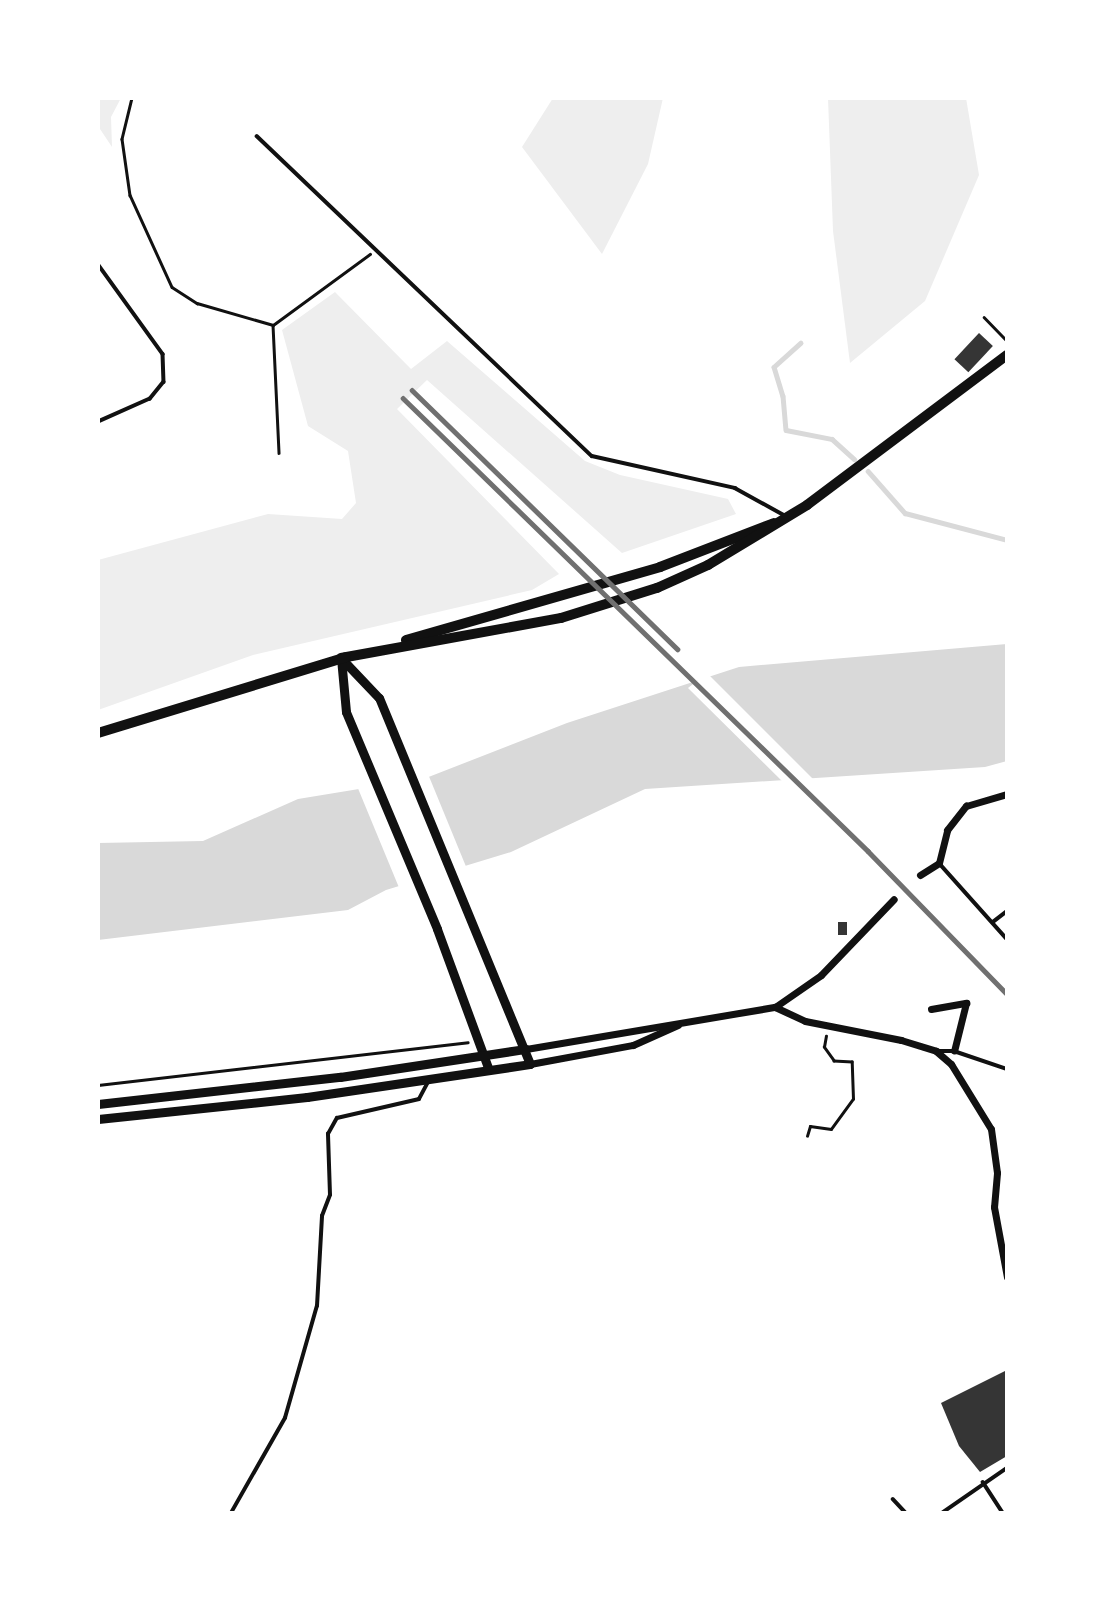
<!DOCTYPE html>
<html>
<head>
<meta charset="utf-8">
<style>
	body { margin:0 }
	#map { position:relative; width:1105px; height:1611px; overflow:hidden; background:#fff; font-family:Manrope,sans-serif }
	div>[style] { position:absolute }
	.green>* { inset:0; background:#eee }
	.water>* { inset:0; background:#d9d9d9 }
	.pier>* { inset:0; background:#fff }
	.stream>* { height:4.5px; margin:-2.25px; padding:0 2.25px; transform-origin:2.25px; border-radius:2.25px; background:#d9d9d9 }
	.building>* { inset:0; background:#353535; transform-origin:0 0 }
	.path>* { height:2.5px; margin:-1.25px; padding:0 1.25px; transform-origin:1.25px; border-radius:1.25px; background:#111 }
	.service>* { height:3.5px; margin:-1.75px; padding:0 1.75px; transform-origin:1.75px; border-radius:1.75px; background:#111 }
	.minor>* { height:7px; margin:-3.5px; padding:0 3.5px; transform-origin:3.5px; border-radius:3.5px; background:#111 }
	.tertiary>* { height:9px; margin:-4.5px; padding:0 4.5px; transform-origin:4.5px; border-radius:4.5px; background:#111 }
	.primary>* { height:10px; margin:-5px; padding:0 5px; transform-origin:5px; border-radius:5px; background:#111 }
	.rail>* { height:4.5px; margin:-2.25px; padding:0 2.25px; transform-origin:2.25px; border-radius:2.25px; background:#707070 }
	span { translate:-50% -50%; white-space:nowrap; text-align:center; line-height:1.15; -webkit-text-stroke:6px #fff; paint-order:stroke }
	.frame { position:absolute; inset:0; border:100px solid #fff; pointer-events:none }
</style>
</head>
<body>
<div id="map">
	<div class="green">
		<i style="clip-path:polygon(98px 98px,121px 98px,111px 117px,112px 147px,98px 126px)"></i>
		<i style="clip-path:polygon(553px 98px,663px 98px,648px 164px,602px 254px,522px 147px)"></i>
		<i style="clip-path:polygon(828px 98px,966px 98px,979px 175px,925px 301px,850px 363px,833px 231px)"></i>
		<i style="clip-path:polygon(335px 292px,411px 369px,447px 341px,585px 461px,620px 475px,728px 499px,736px 514px,622px 553px,427px 380px,397px 409px,559px 574px,532px 590px,253px 655px,98px 710px,98px 560px,268px 514px,342px 519px,356px 503px,348px 451px,308px 426px,282px 330px)"></i>
	</div>
	<div class="water">
		<i style="clip-path:polygon(1007px 644px,1007px 761px,985px 767px,645px 789px,511px 852px,386px 890px,348px 910px,98px 940px,98px 843px,203px 841px,298px 799px,426px 778px,567px 723px,739px 667px)"></i>
	</div>
	<div class="pier">
		<i style="clip-path:polygon(707px 673px,815px 781px,785px 784px,688px 688px)"></i>
		<i style="clip-path:polygon(428px 774px,467px 869px,400px 890px,357px 786px)"></i>
	</div>
	<div class="stream">
		<i style="left:801px;top:343px;width:36px;rotate:138deg"></i>
		<i style="left:774px;top:367px;width:30px;rotate:73deg"></i>
		<i style="left:783px;top:396px;width:34px;rotate:85deg"></i>
		<i style="left:786px;top:430px;width:47px;rotate:11.1deg"></i>
		<i style="left:832px;top:439px;width:30px;rotate:42deg"></i>
		<i style="left:868px;top:471px;width:56px;rotate:48.6deg"></i>
		<i style="left:905px;top:513px;width:106px;rotate:14.8deg"></i>
	</div>
	<div class="building">
		<i style="left:979px;top:333px;width:19px;height:36px;rotate:43deg"></i>
		<i style="left:838px;top:922px;width:9px;height:13px"></i>
		<i style="clip-path:polygon(1007px 1370px,1007px 1456px,980px 1472px,959px 1446px,941px 1403px)"></i>
	</div>
	<div class="path">
		<i style="left:132px;top:98px;width:42px;rotate:103.7deg"></i>
		<i style="left:122px;top:139px;width:57px;rotate:81.9deg"></i>
		<i style="left:130px;top:195px;width:101px;rotate:65.5deg"></i>
		<i style="left:172px;top:287px;width:30px;rotate:33deg"></i>
		<i style="left:197px;top:303px;width:79px;rotate:16.1deg"></i>
		<i style="left:273px;top:325px;width:120px;rotate:-36.2deg"></i>
		<i style="left:984px;top:317px;width:33px;rotate:46deg"></i>
		<i style="left:273px;top:325px;width:128px;rotate:87.3deg"></i>
		<i style="left:98px;top:1085px;width:372px;rotate:-6.6deg"></i>
		<i style="left:807px;top:1136px;width:10px;rotate:-73deg"></i>
		<i style="left:810px;top:1126px;width:21px;rotate:8deg"></i>
		<i style="left:831px;top:1129px;width:37px;rotate:-54deg"></i>
		<i style="left:853px;top:1099px;width:37px;rotate:-92deg"></i>
		<i style="left:852px;top:1062px;width:18px;rotate:-177deg"></i>
		<i style="left:834px;top:1061px;width:17px;rotate:-126deg"></i>
		<i style="left:824px;top:1047px;width:11px;rotate:-80deg"></i>
	</div>
	<div class="service">
		<i style="left:257px;top:136px;width:463px;rotate:43.7deg"></i>
		<i style="left:592px;top:456px;width:147px;rotate:12.6deg"></i>
		<i style="left:735px;top:488px;width:56px;rotate:28.9deg"></i>
		<i style="left:98px;top:264px;width:111px;rotate:54.2deg"></i>
		<i style="left:163px;top:354px;width:28px;rotate:88deg"></i>
		<i style="left:164px;top:382px;width:22px;rotate:129deg"></i>
		<i style="left:150px;top:399px;width:57px;rotate:156.1deg"></i>
		<i style="left:940px;top:864px;width:101px;rotate:48.2deg"></i>
		<i style="left:993px;top:922px;width:18px;rotate:-38deg"></i>
		<i style="left:938px;top:1051px;width:16px"></i>
		<i style="left:954px;top:1051px;width:56px;rotate:18.8deg"></i>
		<i style="left:983px;top:1482px;width:37px;rotate:57deg"></i>
		<i style="left:893px;top:1499px;width:19px;rotate:47deg"></i>
		<i style="left:231px;top:1513px;width:109px;rotate:-60.4deg"></i>
		<i style="left:285px;top:1418px;width:116px;rotate:-74.1deg"></i>
		<i style="left:317px;top:1306px;width:90px;rotate:-86.8deg"></i>
		<i style="left:322px;top:1216px;width:22px;rotate:-69deg"></i>
		<i style="left:330px;top:1195px;width:61px;rotate:-91.9deg"></i>
		<i style="left:328px;top:1134px;width:18px;rotate:-61deg"></i>
		<i style="left:337px;top:1118px;width:84px;rotate:-13deg"></i>
		<i style="left:419px;top:1099px;width:19px;rotate:-62deg"></i>
		<i style="left:942px;top:1513px;width:79px;rotate:-34.7deg"></i>
	</div>
	<div class="minor">
		<i style="left:920px;top:875px;width:22px;rotate:-32deg"></i>
		<i style="left:939px;top:863px;width:34px;rotate:-76deg"></i>
		<i style="left:947px;top:830px;width:31px;rotate:-52deg"></i>
		<i style="left:966px;top:806px;width:43px;rotate:-16.3deg"></i>
		<i style="left:775px;top:1007px;width:33px;rotate:25deg"></i>
		<i style="left:805px;top:1021px;width:98px;rotate:11.2deg"></i>
		<i style="left:901px;top:1040px;width:37px;rotate:17deg"></i>
		<i style="left:936px;top:1051px;width:20px;rotate:41deg"></i>
		<i style="left:951px;top:1064px;width:76px;rotate:58.4deg"></i>
		<i style="left:991px;top:1129px;width:44px;rotate:82.2deg"></i>
		<i style="left:997px;top:1173px;width:34px;rotate:95deg"></i>
		<i style="left:994px;top:1207px;width:71px;rotate:79.5deg"></i>
		<i style="left:931px;top:1009px;width:36px;rotate:-10deg"></i>
		<i style="left:966px;top:1003px;width:49px;rotate:104deg"></i>
		<i style="left:526px;top:1049px;width:253px;rotate:-9.6deg"></i>
		<i style="left:775px;top:1007px;width:56px;rotate:-34.8deg"></i>
		<i style="left:821px;top:975px;width:105px;rotate:-46.2deg"></i>
		<i style="left:530px;top:1064px;width:105px;rotate:-10.5deg"></i>
		<i style="left:633px;top:1045px;width:49px;rotate:-24deg"></i>
	</div>
	<div class="tertiary">
		<i style="left:341px;top:658px;width:54px;rotate:84.7deg"></i>
		<i style="left:346px;top:712px;width:235px;rotate:67.2deg"></i>
		<i style="left:437px;top:929px;width:150px;rotate:69.8deg"></i>
		<i style="left:98px;top:1104px;width:244px;rotate:-6.4deg"></i>
		<i style="left:340px;top:1077px;width:188px;rotate:-8.6deg"></i>
		<i style="left:98px;top:1119px;width:210px;rotate:-6deg"></i>
		<i style="left:307px;top:1097px;width:225px;rotate:-8.4deg"></i>
		<i style="left:530px;top:1064px;width:396px;rotate:-112.4deg"></i>
		<i style="left:379px;top:698px;width:55px;rotate:-133.5deg"></i>
	</div>
	<div class="primary">
		<i style="left:406px;top:640px;width:264px;rotate:-16deg"></i>
		<i style="left:660px;top:567px;width:122px;rotate:-21.1deg"></i>
		<i style="left:341px;top:658px;width:224px;rotate:-10.3deg"></i>
		<i style="left:561px;top:618px;width:101px;rotate:-17.4deg"></i>
		<i style="left:657px;top:588px;width:56px;rotate:-24.3deg"></i>
		<i style="left:708px;top:565px;width:116px;rotate:-31.2deg"></i>
		<i style="left:807px;top:505px;width:250px;rotate:-36.9deg"></i>
		<i style="left:98px;top:733px;width:259px;rotate:-17deg"></i>
	</div>
	<div class="rail">
		<i style="left:412px;top:390px;width:371px;rotate:44.3deg"></i>
		<i style="left:403px;top:398px;width:649px;rotate:44.25deg"></i>
		<i style="left:868px;top:851px;width:199px;rotate:45.8deg"></i>
	</div>
	<div class="frame"></div>
</div>
</body>
</html>
